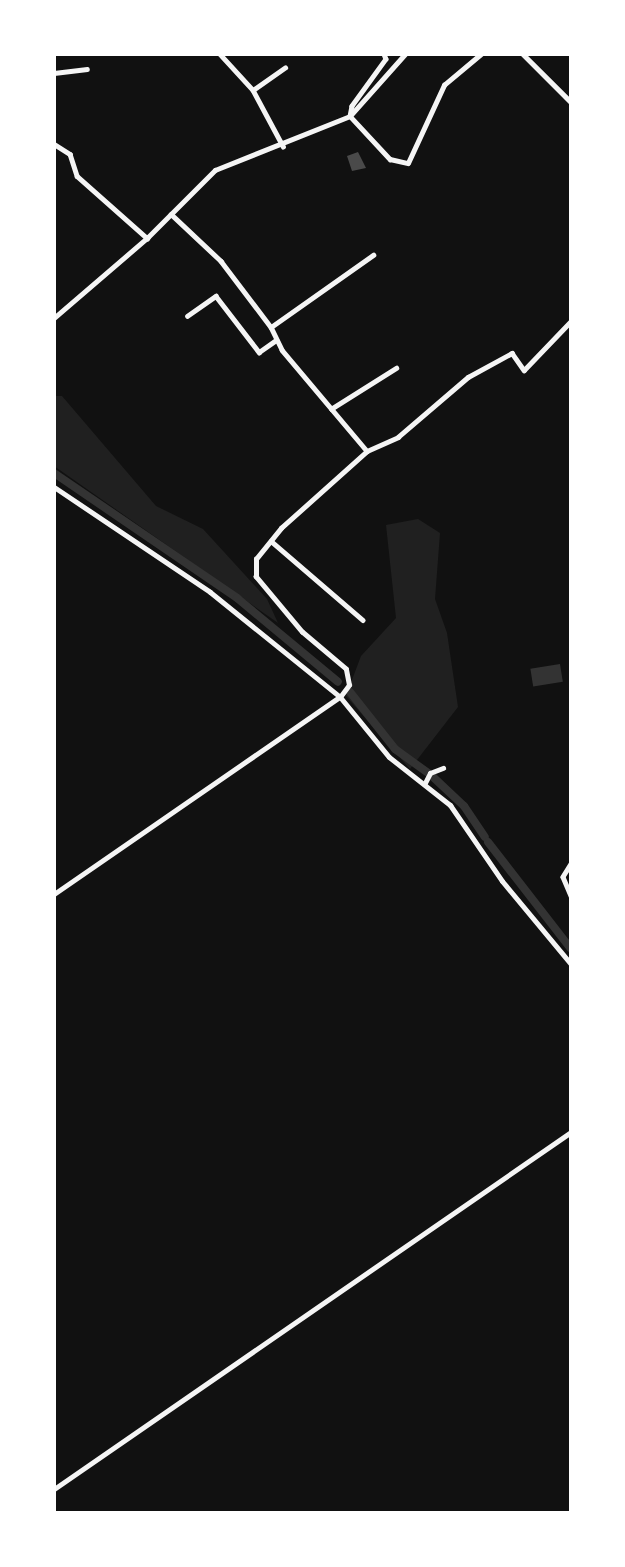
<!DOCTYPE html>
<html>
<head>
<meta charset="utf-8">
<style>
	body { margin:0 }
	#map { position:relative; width:625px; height:1567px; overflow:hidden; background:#111; font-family:Barlow,sans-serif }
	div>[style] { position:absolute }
	.green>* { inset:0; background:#202020 }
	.water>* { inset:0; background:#333; transform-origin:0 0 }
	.canal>* { height:8px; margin:-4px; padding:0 4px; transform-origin:4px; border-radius:4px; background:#333 }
	.building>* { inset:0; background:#4a4a4a }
	.minor>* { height:4.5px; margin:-2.25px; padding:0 2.25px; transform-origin:2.25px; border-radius:2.25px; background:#f5f5f5 }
	.tertiary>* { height:5px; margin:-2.5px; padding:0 2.5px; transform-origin:2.5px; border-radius:2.5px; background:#f5f5f5 }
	span { translate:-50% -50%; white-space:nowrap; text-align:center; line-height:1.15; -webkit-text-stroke:5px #fff; paint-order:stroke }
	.frame { position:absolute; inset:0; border:56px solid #fff; pointer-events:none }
</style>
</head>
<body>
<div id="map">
	<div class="green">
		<i style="clip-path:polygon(54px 396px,62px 396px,156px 506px,203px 529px,267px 599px,278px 623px,54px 466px)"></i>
		<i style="clip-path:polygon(418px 519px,440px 533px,435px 599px,447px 633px,458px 707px,410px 769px,346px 696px,361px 656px,396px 618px,386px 525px)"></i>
	</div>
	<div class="water">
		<i style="left:560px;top:664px;width:18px;height:30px;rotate:81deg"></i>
	</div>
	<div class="canal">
		<i style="left:54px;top:473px;width:222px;rotate:34.3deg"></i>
		<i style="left:237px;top:598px;width:131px;rotate:39.7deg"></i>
		<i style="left:350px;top:692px;width:73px;rotate:51.7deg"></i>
		<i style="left:395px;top:749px;width:41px;rotate:36deg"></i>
		<i style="left:432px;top:776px;width:44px;rotate:43.2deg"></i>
		<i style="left:464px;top:806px;width:37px;rotate:56deg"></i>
		<i style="left:488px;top:842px;width:135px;rotate:52.2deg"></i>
	</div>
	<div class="building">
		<i style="clip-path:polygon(358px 152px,366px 168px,352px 171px,347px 156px)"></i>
	</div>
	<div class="minor">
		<i style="left:220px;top:54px;width:49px;rotate:47.5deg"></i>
		<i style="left:253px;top:90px;width:64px;rotate:61.8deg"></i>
		<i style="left:384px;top:54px;width:5px;rotate:68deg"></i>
		<i style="left:386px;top:59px;width:58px;rotate:125.9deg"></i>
		<i style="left:352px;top:106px;width:10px;rotate:101deg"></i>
		<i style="left:350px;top:116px;width:59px;rotate:47.1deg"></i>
		<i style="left:390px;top:159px;width:18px;rotate:13deg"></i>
		<i style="left:408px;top:163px;width:86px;rotate:-65.2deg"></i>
		<i style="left:444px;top:85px;width:48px;rotate:-40deg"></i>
		<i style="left:523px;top:54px;width:68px;rotate:45deg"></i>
		<i style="left:54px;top:73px;width:33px;rotate:-7deg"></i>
		<i style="left:253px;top:90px;width:39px;rotate:-35deg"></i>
		<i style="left:54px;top:144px;width:19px;rotate:32deg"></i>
		<i style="left:70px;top:154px;width:23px;rotate:72deg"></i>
		<i style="left:77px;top:176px;width:94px;rotate:41.5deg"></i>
		<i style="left:171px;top:214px;width:69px;rotate:43.2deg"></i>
		<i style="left:221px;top:261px;width:83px;rotate:52.9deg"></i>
		<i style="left:271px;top:327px;width:25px;rotate:64deg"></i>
		<i style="left:282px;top:350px;width:132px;rotate:49.9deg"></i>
		<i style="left:187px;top:316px;width:35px;rotate:-35deg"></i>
		<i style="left:216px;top:296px;width:71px;rotate:52.5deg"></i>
		<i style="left:259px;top:352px;width:21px;rotate:-35deg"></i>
		<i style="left:54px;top:318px;width:123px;rotate:-40.7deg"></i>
		<i style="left:147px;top:238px;width:96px;rotate:-45deg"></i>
		<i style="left:215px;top:170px;width:145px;rotate:-21.8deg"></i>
		<i style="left:350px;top:116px;width:83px;rotate:-48.4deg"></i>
		<i style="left:271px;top:327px;width:125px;rotate:-35.2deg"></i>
		<i style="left:331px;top:409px;width:77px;rotate:-32.2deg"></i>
		<i style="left:271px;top:541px;width:121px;rotate:40.7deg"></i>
		<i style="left:425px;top:783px;width:11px;rotate:-63deg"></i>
		<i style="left:430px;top:773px;width:14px;rotate:-21deg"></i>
		<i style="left:571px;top:864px;width:15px;rotate:122deg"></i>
		<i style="left:563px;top:877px;width:21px;rotate:67deg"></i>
		<i style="left:54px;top:894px;width:347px;rotate:-34.6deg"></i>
		<i style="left:340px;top:697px;width:15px;rotate:-53deg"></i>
		<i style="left:349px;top:685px;width:16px;rotate:-101deg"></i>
		<i style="left:346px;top:669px;width:57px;rotate:-139.9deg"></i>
		<i style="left:302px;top:632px;width:72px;rotate:-129.9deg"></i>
		<i style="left:256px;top:577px;width:18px;rotate:-90deg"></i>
		<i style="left:256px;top:559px;width:40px;rotate:-51deg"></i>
		<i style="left:281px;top:528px;width:115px;rotate:-41.8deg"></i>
		<i style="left:367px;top:451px;width:34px;rotate:-24deg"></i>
		<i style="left:398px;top:437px;width:92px;rotate:-40.6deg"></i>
		<i style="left:468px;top:377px;width:50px;rotate:-28.6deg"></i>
		<i style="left:512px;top:353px;width:21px;rotate:55deg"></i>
		<i style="left:524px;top:370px;width:68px;rotate:-46.2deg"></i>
	</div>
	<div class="tertiary">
		<i style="left:54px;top:487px;width:188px;rotate:33.9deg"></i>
		<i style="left:210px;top:592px;width:167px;rotate:38.9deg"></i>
		<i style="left:340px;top:697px;width:77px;rotate:50.8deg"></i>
		<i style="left:389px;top:757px;width:78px;rotate:38.2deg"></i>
		<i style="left:450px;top:805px;width:92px;rotate:55.6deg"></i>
		<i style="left:502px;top:881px;width:108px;rotate:50.3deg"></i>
		<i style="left:54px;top:1489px;width:628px;rotate:-34.63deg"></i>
	</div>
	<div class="frame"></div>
</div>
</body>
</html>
